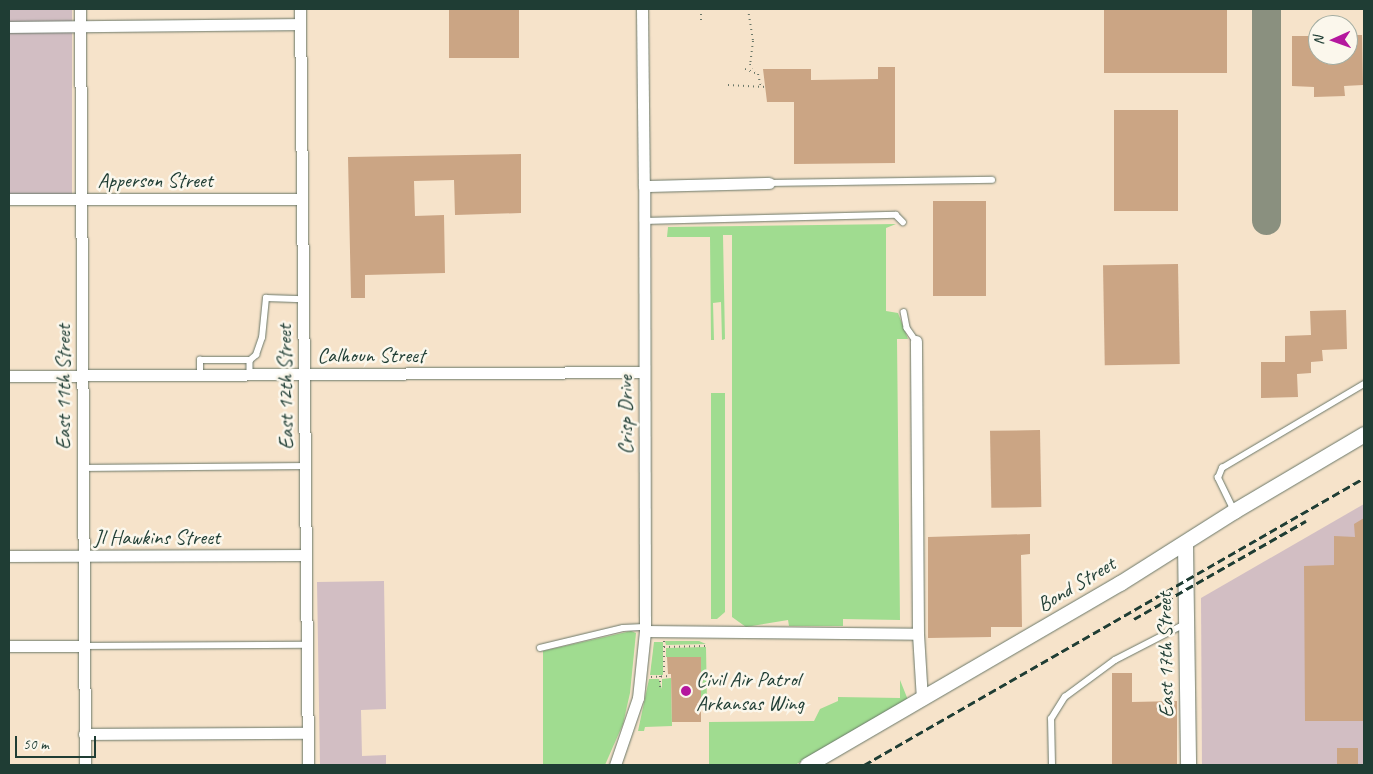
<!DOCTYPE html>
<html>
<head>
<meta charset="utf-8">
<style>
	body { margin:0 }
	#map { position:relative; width:1373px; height:774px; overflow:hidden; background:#f6e3ca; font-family:Caveat,sans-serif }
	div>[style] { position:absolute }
	.industrial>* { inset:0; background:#d2bec3; transform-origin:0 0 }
	.green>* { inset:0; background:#a0dc90 }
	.taxiway>* { height:29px; margin:-14.5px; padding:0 14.5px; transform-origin:14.5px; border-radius:14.5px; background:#8a907f }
	.building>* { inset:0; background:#cba584; transform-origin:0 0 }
	.path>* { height:2px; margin-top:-1px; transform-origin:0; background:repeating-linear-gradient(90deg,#6a7768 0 1px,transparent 0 5px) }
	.roads { filter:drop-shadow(0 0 1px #6a7768) drop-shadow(0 0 1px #6a7768) }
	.lane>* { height:5.5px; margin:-2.75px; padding:0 2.75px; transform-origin:2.75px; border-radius:2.75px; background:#fff }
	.street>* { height:11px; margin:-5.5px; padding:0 5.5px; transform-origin:5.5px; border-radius:5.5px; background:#fff }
	.secondary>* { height:15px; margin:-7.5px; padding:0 7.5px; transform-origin:7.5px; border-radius:7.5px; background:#fff }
	.rail>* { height:3px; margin-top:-1.5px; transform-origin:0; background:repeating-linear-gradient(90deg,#1f3d34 0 8px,transparent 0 12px) }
	.dots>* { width:14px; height:14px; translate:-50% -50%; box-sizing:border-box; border:2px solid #fbf7ec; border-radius:50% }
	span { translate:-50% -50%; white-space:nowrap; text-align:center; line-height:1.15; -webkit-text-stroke:5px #fbf7ec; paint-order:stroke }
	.street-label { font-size:21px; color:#1f3d34 }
	.poi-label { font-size:21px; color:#1f3d34 }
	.left { translate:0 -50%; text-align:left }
	.frame { position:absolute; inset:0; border:10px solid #1f3d34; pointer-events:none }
	.north { position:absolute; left:1308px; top:15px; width:50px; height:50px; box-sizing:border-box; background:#fbf7ec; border:1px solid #a3ada2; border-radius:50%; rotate:268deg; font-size:14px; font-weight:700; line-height:20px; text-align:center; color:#1f3d34 }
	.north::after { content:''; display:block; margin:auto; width:18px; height:22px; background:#b5179e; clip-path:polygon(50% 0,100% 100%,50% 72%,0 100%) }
	.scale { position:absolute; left:15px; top:736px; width:81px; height:22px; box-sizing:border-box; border:2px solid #1f3d34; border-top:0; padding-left:6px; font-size:15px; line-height:18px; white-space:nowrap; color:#1f3d34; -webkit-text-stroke:4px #fbf7ec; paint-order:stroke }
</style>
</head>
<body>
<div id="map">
	<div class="industrial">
		<i style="left:9px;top:9px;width:63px;height:185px"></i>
		<i style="clip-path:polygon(1364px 504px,1364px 765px,1202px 765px,1201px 598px)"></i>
		<i style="clip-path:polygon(384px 581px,386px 709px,361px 710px,362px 756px,386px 755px,386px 765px,320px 765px,317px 582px)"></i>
	</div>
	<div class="green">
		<i style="clip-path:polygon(896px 224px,886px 228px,886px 311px,898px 313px,908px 339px,897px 339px,900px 620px,843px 619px,843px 626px,789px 626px,788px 620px,746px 627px,732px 617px,732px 235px,723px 235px,725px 339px,722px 340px,721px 302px,713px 303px,714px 340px,711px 340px,710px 237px,667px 237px,668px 227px)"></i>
		<i style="clip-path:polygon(711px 393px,725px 393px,725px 612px,717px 619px,711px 619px)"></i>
		<i style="clip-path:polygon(631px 631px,636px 633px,630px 693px,623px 724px,605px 765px,543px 765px,543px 651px)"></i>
		<i style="clip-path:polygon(665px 641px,699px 641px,706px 644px,666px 645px)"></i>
		<i style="clip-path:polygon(654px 642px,663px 642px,663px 675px,650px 675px)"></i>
		<i style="clip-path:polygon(706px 647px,707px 704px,701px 704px,700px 657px,666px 657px,666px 648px)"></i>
		<i style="clip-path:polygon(671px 678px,672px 726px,645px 727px,644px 731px,638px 731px,649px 679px,659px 679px,662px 689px,662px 679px)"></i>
		<i style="clip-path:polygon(900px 680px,908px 700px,795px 765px,709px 765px,709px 722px,814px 721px,820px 709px,838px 701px,838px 697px,900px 698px)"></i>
	</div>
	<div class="taxiway">
		<i style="left:1266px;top:9px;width:211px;rotate:90deg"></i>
	</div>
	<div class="building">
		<i style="left:449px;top:9px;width:70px;height:49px"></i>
		<i style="left:1104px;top:9px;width:123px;height:64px"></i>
		<i style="clip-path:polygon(1348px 35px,1362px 35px,1363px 85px,1344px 86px,1345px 96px,1314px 97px,1314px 87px,1292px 86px,1292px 36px,1318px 36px,1318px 55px,1348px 55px)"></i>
		<i style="clip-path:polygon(878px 67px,895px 67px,895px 163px,794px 164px,794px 102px,767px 102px,763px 69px,811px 69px,811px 80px,878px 79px)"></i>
		<i style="left:1114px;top:110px;width:64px;height:101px"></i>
		<i style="clip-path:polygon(521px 154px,521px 213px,455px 215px,454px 180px,414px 181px,415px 216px,444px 215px,445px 273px,365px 275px,365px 298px,351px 298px,348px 157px)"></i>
		<i style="left:933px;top:201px;width:53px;height:95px"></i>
		<i style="left:1178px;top:264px;width:100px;height:75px;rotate:89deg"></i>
		<i style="clip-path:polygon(1346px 310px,1347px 349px,1322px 350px,1323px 361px,1311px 362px,1311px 373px,1297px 374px,1298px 397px,1261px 398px,1261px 362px,1285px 362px,1285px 336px,1311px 335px,1310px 311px)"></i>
		<i style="left:1040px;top:430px;width:77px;height:50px;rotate:89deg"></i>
		<i style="clip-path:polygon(1364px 518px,1364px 721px,1305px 721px,1304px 566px,1334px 565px,1334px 536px,1355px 537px,1354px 524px)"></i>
		<i style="clip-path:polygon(1030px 534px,1030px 554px,1021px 555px,1022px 627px,991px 627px,991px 637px,928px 638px,928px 537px)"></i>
		<i style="clip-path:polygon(667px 657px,701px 657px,701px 722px,672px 722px,671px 674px,668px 674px)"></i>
		<i style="clip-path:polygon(1112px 673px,1132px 673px,1132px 702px,1177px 701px,1177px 765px,1112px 765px)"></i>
		<i style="left:1337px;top:748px;width:21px;height:17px"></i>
	</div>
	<div class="path">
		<i style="left:701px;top:9px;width:12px;rotate:90deg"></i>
		<i style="left:748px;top:9px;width:32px;rotate:81deg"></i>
		<i style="left:753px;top:41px;width:23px;rotate:97deg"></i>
		<i style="left:750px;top:64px;width:5px;rotate:68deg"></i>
		<i style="left:745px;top:69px;width:14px;rotate:21deg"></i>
		<i style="left:758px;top:74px;width:13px;rotate:77deg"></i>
		<i style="left:728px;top:85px;width:39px;rotate:3deg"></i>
		<i style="left:664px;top:641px;width:35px;rotate:90deg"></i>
		<i style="left:664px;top:647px;width:43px;rotate:-1.3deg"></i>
		<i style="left:660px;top:676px;width:13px;rotate:90deg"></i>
		<i style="left:651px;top:677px;width:20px;rotate:-3deg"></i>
	</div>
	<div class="roads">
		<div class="lane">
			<i style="left:769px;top:183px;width:223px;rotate:-0.8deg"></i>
			<i style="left:643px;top:221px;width:253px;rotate:-1.4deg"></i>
			<i style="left:896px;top:215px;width:10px;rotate:45deg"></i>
			<i style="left:904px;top:312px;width:16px;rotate:79deg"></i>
			<i style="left:907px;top:328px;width:16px;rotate:55deg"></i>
			<i style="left:250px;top:360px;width:8px;rotate:-40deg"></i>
			<i style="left:256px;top:355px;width:18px;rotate:-71deg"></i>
			<i style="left:262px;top:338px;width:40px;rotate:-84.3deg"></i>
			<i style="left:266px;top:298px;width:37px;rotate:2deg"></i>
			<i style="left:200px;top:375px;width:15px;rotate:-90deg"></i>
			<i style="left:200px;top:360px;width:50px"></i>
			<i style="left:250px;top:360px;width:15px;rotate:90deg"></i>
			<i style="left:83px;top:468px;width:222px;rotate:-0.5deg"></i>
			<i style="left:1234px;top:511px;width:37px;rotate:-116deg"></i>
			<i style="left:1218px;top:478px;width:11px;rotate:-68deg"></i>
			<i style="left:1222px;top:468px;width:165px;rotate:-30.6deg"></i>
			<i style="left:84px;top:646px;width:222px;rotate:-0.3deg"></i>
			<i style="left:540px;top:648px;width:85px;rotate:-13.5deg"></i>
			<i style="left:623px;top:628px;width:21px;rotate:-3deg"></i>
			<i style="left:1052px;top:765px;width:46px;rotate:-91.2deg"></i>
			<i style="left:1051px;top:719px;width:26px;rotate:-58deg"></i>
			<i style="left:1065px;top:697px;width:62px;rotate:-36.5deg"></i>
			<i style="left:1115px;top:660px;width:79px;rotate:-27.2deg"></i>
		</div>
		<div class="street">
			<i style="left:80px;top:9px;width:756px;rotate:89.62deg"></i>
			<i style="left:300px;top:9px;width:756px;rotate:89.39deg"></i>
			<i style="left:642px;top:9px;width:177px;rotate:89.4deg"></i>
			<i style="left:9px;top:27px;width:291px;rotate:-0.6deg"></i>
			<i style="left:9px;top:199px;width:293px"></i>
			<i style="left:9px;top:376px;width:634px;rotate:-0.36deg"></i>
			<i style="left:9px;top:556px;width:297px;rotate:-0.2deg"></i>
			<i style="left:645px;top:631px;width:273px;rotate:0.6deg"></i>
			<i style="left:918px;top:634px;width:293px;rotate:-90.4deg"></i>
			<i style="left:918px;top:634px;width:66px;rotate:86.5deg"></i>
			<i style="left:9px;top:646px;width:75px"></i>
			<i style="left:84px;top:734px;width:223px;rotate:-0.3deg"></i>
			<i style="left:615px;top:765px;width:71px;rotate:-71.1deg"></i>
			<i style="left:638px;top:698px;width:67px;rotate:-84deg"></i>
			<i style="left:645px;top:631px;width:445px;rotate:-90.1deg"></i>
			<i style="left:644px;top:186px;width:125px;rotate:-1.4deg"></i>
		</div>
		<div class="secondary">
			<i style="left:1185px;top:544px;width:221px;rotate:89.2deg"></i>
			<i style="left:807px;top:765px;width:362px;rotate:-30.2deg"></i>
			<i style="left:1120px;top:583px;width:135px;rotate:-32.3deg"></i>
			<i style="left:1234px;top:511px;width:151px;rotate:-30.6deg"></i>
		</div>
	</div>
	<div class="rail">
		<i style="left:1134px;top:619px;width:198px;rotate:-29.7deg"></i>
		<i style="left:864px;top:765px;width:577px;rotate:-29.86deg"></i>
	</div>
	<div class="dots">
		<i style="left:686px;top:691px;background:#b5179e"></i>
	</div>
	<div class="street-label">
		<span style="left:155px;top:180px">Apperson Street</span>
		<span style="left:371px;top:355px">Calhoun Street</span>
		<span style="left:63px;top:387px;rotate:-90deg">East 11th Street</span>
		<span style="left:285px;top:387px;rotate:-91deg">East 12th Street</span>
		<span style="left:625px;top:415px;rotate:-90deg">Crisp Drive</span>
		<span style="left:157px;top:537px">Jl Hawkins Street</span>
		<span style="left:1076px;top:584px;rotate:-31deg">Bond Street</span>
		<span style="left:1165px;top:655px;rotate:-91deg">East 17th Street</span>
	</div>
	<div class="poi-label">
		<span class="left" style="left:696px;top:691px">Civil Air Patrol<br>Arkansas Wing</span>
	</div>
	<div class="frame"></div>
	<div class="north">N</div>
	<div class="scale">50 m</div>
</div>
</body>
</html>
